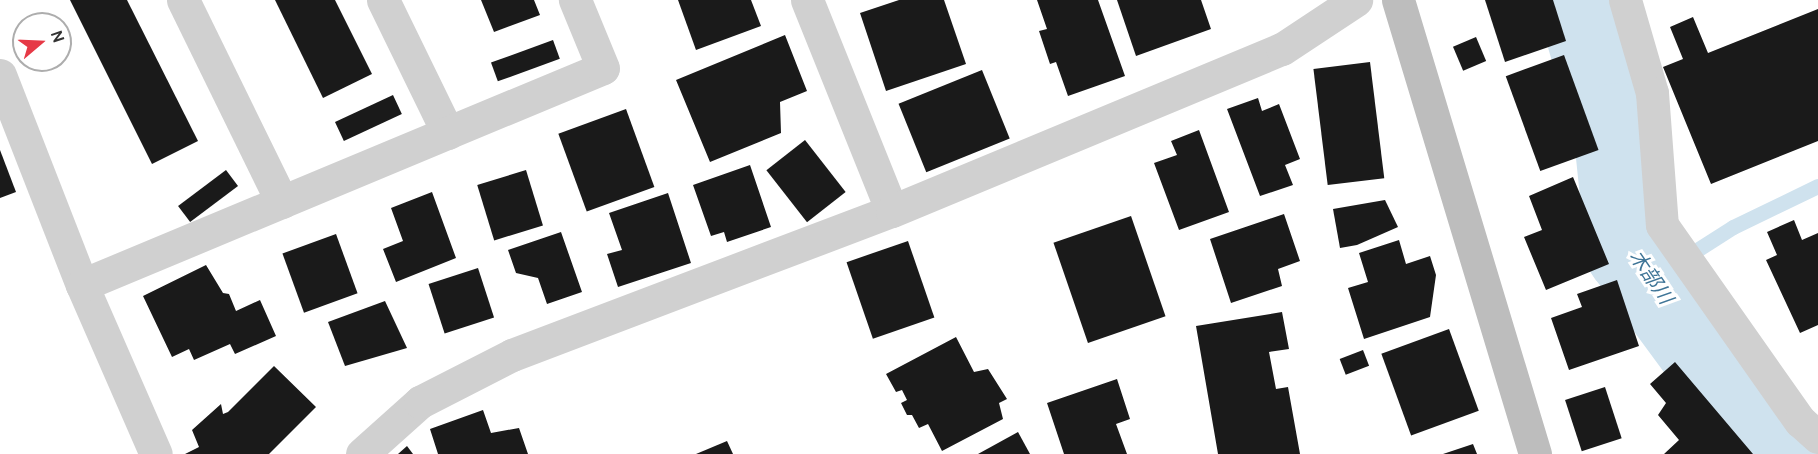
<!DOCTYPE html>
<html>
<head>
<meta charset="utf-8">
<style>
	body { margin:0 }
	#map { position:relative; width:1818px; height:454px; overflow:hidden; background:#fff; font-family:Cabin,"Noto Sans JP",sans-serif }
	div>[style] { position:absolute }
	.stream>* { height:15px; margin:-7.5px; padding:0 7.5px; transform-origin:7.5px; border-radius:7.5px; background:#cfe2ee }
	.river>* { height:88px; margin:-44px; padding:0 44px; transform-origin:44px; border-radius:44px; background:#cfe2ee }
	.building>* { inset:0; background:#1a1a1a; transform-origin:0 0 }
	.street>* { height:33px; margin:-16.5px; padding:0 16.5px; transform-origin:16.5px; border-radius:16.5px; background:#d0d0d0 }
	.secondary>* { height:33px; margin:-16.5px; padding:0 16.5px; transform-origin:16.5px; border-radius:16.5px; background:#bdbdbd }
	span { translate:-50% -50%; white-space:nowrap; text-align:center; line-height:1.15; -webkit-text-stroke:6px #fff; paint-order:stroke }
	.water-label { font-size:20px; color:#3f7597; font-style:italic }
	.north { position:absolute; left:12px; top:12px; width:60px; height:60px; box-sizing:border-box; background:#fff; border:2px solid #adadad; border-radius:50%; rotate:71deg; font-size:16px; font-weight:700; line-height:24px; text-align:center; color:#333 }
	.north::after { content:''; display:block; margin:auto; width:21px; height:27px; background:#e63946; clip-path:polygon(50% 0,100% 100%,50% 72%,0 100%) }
</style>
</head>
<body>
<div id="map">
	<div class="stream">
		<i style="left:1650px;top:280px;width:98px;rotate:-32.6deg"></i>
		<i style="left:1733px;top:227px;width:94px;rotate:-25.8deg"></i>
	</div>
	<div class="river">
		<i style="left:1580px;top:0;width:132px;rotate:73.8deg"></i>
		<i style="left:1617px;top:127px;width:126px;rotate:84.1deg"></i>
		<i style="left:1630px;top:252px;width:251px;rotate:53.6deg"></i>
	</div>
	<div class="building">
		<i style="clip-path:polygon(70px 0,127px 0,198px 141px,152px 164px)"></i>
		<i style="clip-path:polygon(275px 0,335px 0,372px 74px,323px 98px)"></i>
		<i style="clip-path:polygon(481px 0,534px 0,540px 15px,494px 32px)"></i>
		<i style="clip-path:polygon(678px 0,751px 0,761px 26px,696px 50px)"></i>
		<i style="clip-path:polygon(899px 0,944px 0,966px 64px,886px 91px,860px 13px)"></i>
		<i style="clip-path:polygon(1037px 0,1098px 0,1125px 76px,1068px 96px,1056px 62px,1050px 64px,1039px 31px,1047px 29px)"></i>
		<i style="clip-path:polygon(1117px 0,1201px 0,1211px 29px,1136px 56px)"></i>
		<i style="clip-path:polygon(1485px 0,1553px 0,1566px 41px,1505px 62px)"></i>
		<i style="clip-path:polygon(1818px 9px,1818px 141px,1711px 184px,1663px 67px,1683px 59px,1670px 27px,1693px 17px,1708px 53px)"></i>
		<i style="clip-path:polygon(785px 35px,807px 91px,780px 102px,781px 133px,710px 162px,676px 80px)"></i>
		<i style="left:1476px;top:37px;width:26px;height:25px;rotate:67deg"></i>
		<i style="left:553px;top:40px;width:20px;height:66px;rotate:70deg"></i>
		<i style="left:1564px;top:55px;width:101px;height:62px;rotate:70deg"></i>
		<i style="left:1370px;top:62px;width:117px;height:57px;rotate:83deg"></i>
		<i style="left:982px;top:70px;width:74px;height:90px;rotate:68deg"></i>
		<i style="left:393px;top:95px;width:21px;height:64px;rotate:65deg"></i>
		<i style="clip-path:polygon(1258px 98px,1262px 111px,1279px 104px,1300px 159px,1285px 165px,1293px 185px,1260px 196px,1227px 109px)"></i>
		<i style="left:626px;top:109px;width:83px;height:72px;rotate:70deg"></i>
		<i style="clip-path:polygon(1199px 130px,1229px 212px,1179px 230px,1154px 163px,1177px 155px,1171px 141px)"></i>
		<i style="left:805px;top:140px;width:66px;height:49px;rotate:52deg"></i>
		<i style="clip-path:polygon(0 150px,16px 192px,0 198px)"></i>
		<i style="clip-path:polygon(750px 165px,771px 227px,727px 242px,724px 232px,711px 236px,693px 185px)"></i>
		<i style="left:226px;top:170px;width:20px;height:60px;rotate:53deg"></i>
		<i style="left:526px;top:170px;width:58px;height:51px;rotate:73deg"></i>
		<i style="clip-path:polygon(1573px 177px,1609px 264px,1546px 290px,1524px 237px,1542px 230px,1529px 196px)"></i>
		<i style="clip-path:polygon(432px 192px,456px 258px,396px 282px,383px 249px,403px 241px,391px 208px)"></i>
		<i style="clip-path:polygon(668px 193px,691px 263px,618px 287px,607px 254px,622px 250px,609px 213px)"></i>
		<i style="clip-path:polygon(1385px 200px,1398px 227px,1357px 245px,1340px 248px,1333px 209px)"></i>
		<i style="clip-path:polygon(1284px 214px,1300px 261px,1278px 269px,1282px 286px,1231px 303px,1210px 239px)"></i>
		<i style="left:1131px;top:216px;width:106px;height:82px;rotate:71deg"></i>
		<i style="clip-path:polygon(1794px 220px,1802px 240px,1818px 233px,1818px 325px,1800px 333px,1766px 260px,1777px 255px,1767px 232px)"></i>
		<i style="clip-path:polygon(561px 232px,582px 292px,547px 304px,538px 278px,516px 273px,508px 250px)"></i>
		<i style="left:336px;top:234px;width:63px;height:57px;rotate:70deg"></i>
		<i style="clip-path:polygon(1399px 240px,1406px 264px,1430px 256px,1436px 275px,1430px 317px,1364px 339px,1348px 288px,1368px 282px,1359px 253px)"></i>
		<i style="left:908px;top:241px;width:81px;height:65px;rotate:71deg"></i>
		<i style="clip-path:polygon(206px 265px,223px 293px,229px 294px,236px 311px,260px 300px,276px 336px,235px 354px,230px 344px,194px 360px,189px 349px,172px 357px,143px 296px)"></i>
		<i style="left:478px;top:268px;width:52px;height:52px;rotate:72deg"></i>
		<i style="clip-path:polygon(1617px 280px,1639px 346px,1569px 370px,1551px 318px,1582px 307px,1577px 294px)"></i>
		<i style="clip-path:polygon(385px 301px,407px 348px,345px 366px,328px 322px)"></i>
		<i style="clip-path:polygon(1282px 312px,1289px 349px,1269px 352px,1276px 389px,1288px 387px,1300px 454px,1218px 454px,1196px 326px)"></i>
		<i style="left:1449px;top:329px;width:87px;height:72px;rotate:70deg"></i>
		<i style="clip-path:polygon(956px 337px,974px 372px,988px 369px,1007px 399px,999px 403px,1003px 419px,942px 451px,928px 424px,919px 428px,912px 415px,907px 415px,901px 403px,907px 400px,902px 390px,896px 392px,886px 374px)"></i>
		<i style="left:1363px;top:350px;width:17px;height:25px;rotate:69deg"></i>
		<i style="clip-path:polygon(1675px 362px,1753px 454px,1664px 454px,1679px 440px,1658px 415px,1666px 403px,1650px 384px)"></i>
		<i style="clip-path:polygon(274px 366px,316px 407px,269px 454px,185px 454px,199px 447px,192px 430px,221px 404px,223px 414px,228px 412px)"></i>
		<i style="clip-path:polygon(1117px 379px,1130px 419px,1116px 424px,1127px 454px,1064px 454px,1047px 403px)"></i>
		<i style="left:1605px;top:387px;width:54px;height:42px;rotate:72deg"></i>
		<i style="clip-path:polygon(483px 410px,491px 433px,519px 428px,528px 454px,438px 454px,430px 429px)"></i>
		<i style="clip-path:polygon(1018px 432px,1030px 454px,978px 454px)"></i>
		<i style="clip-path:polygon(727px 441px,733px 454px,696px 454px)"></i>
		<i style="clip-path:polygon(1473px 444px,1477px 454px,1443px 454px)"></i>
		<i style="clip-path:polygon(407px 446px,413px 454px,398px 454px)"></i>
	</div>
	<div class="street">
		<i style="left:183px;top:0;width:225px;rotate:63.9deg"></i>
		<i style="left:383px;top:0;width:148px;rotate:64deg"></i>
		<i style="left:807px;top:0;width:227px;rotate:68.1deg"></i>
		<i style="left:1625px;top:0;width:97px;rotate:73.8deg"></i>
		<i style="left:1652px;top:93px;width:132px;rotate:85.7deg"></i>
		<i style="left:1662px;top:225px;width:240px;rotate:54.9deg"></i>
		<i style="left:1800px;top:421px;width:24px;rotate:42deg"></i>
		<i style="left:0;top:75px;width:225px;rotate:68.7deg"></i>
		<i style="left:82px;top:285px;width:184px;rotate:66.4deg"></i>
		<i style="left:82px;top:285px;width:564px;rotate:-22.61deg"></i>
		<i style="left:603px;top:68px;width:74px;rotate:-112.4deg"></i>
		<i style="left:362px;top:454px;width:78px;rotate:-41.9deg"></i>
		<i style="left:420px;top:402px;width:103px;rotate:-27.1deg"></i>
		<i style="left:512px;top:355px;width:406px;rotate:-20.8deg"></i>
		<i style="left:892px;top:211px;width:422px;rotate:-22.6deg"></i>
		<i style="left:1282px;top:49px;width:89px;rotate:-33.5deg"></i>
	</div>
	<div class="secondary">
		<i style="left:1398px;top:0;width:474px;rotate:73.2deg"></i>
	</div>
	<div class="water-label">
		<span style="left:1651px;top:277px;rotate:56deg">木部川</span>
	</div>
	<div class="north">N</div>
</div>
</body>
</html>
